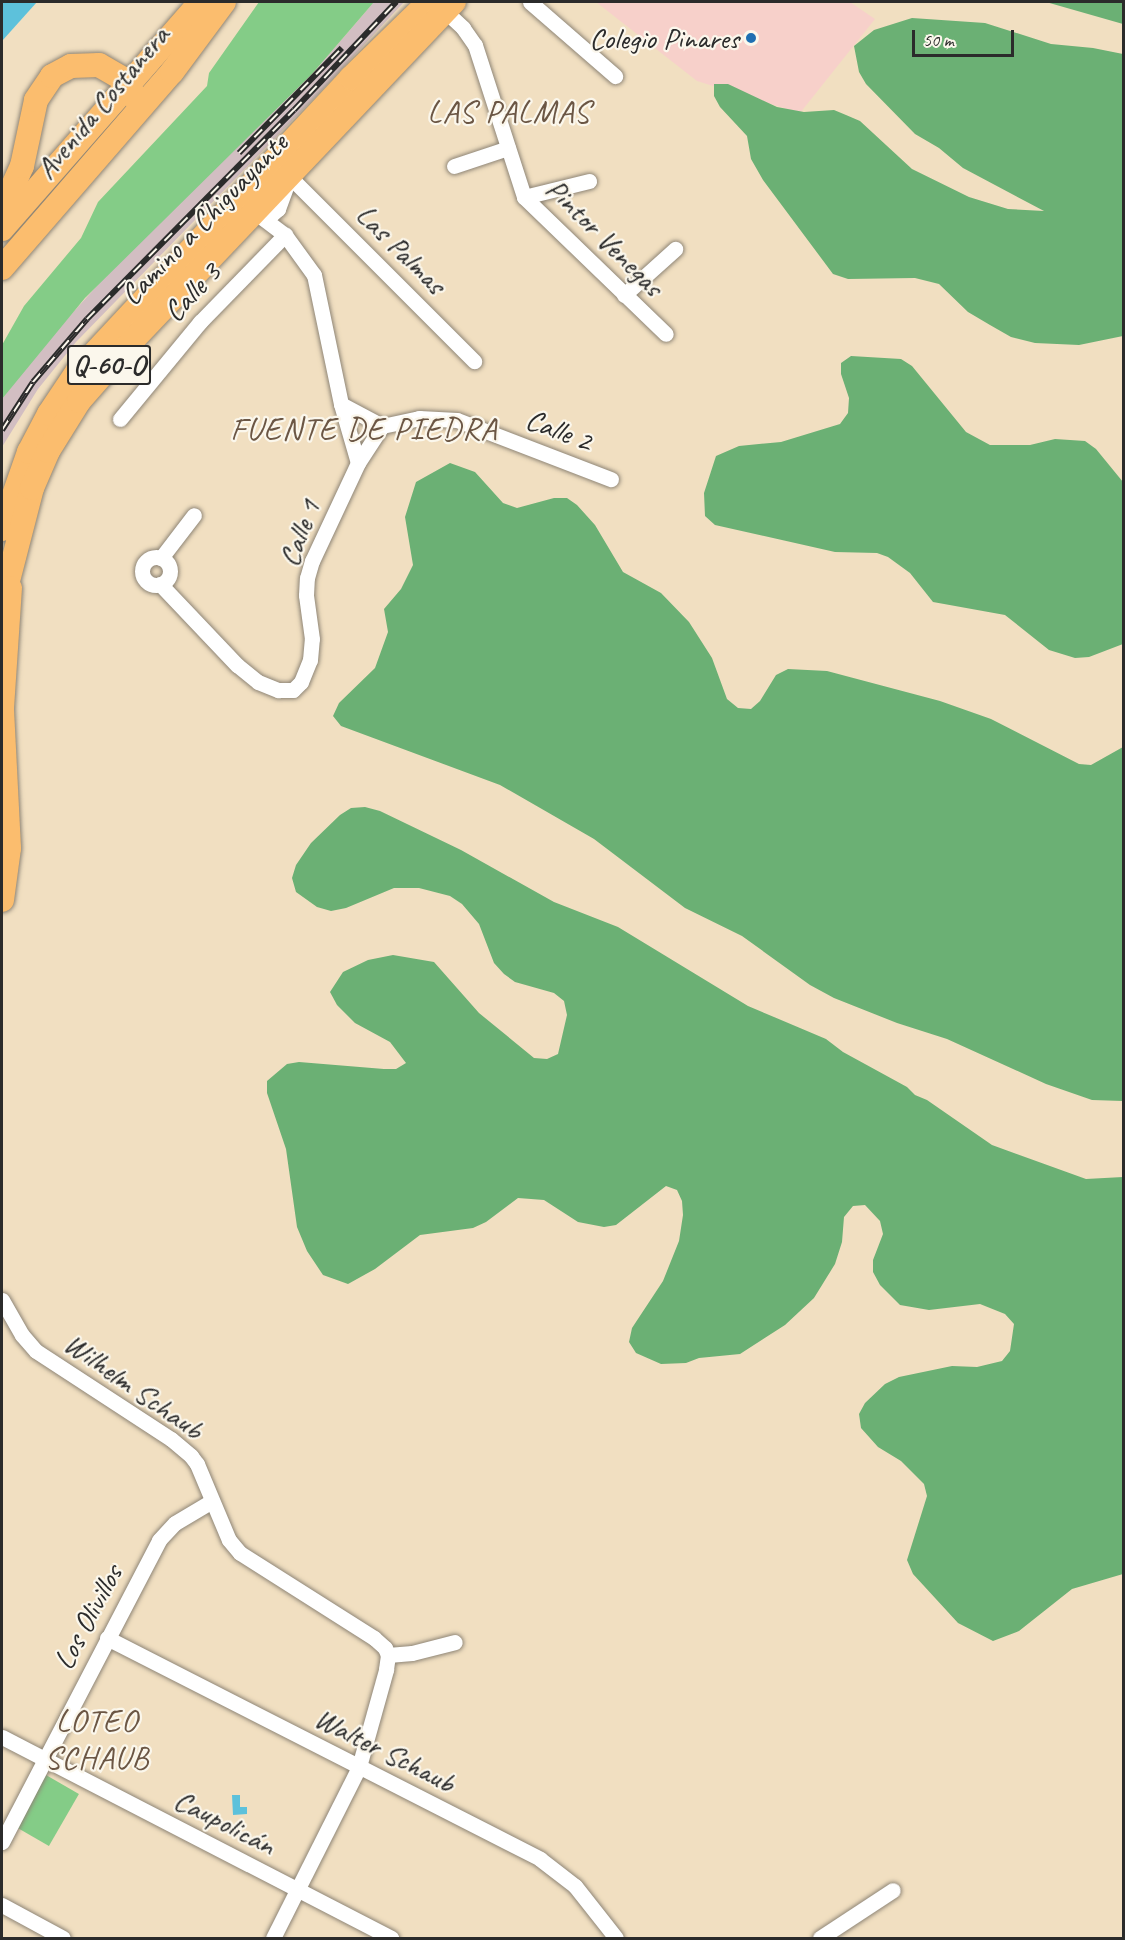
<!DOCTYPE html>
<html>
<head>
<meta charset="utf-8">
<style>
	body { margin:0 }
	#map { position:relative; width:1125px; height:1940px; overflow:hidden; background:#f1dfc1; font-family:Caveat,sans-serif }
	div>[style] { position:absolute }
	.built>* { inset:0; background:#f7d0ca }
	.industrial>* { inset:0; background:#d2bec2 }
	.green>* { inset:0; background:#84cc87; transform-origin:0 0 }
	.forest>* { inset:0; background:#6bb074 }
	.water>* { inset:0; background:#5dc1db }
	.roads { filter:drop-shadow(0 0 2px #8e8576) drop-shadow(0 0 2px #8e8576) }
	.street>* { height:15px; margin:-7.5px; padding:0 7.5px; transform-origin:7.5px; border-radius:7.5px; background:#fff }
	.street>.ring { margin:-7.5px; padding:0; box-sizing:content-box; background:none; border:15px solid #fff; border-radius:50% }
	.primary>* { height:24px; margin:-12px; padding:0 12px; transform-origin:12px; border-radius:12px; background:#fbbd6e }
	.rail>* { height:6px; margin-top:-3px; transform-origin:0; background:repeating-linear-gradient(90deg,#fbf7ec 0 11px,#2b2b2b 0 22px); box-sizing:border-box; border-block:2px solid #2b2b2b }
	.dots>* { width:16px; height:16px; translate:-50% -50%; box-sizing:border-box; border:3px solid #fbf7ec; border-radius:50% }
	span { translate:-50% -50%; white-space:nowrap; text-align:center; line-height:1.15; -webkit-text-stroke:4.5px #fbf7ec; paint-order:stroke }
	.shield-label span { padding:2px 4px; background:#fbf7ec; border:2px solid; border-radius:4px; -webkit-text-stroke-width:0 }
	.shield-label { font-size:28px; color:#2b2b2b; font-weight:700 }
	.poi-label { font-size:30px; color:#2b2b2b }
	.right { translate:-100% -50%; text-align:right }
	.street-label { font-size:30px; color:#2b2b2b }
	.neighbourhood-label { font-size:32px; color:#6b5644; letter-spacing:1.5px }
	.frame { position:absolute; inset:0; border:3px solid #2b2b2b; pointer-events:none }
	.scale { position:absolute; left:912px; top:30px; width:102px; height:27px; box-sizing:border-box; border:3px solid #2b2b2b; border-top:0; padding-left:8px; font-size:18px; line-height:21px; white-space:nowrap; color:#2b2b2b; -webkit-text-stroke:4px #fbf7ec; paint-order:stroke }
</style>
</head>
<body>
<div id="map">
	<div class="built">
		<i style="clip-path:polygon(596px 2px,850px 2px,875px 19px,800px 113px,697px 81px)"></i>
	</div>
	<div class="industrial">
		<i style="clip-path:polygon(374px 2px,404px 2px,320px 92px,76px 342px,38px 389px,2px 447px,2px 399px,40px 349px,114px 267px,312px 74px)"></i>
	</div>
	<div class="green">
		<i style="clip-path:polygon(259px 2px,374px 2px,312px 74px,85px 298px,2px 399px,2px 345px,24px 306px,81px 238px,98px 202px,207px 86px,209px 73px)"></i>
		<i style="left:46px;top:1775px;width:38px;height:60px;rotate:30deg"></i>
	</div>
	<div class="forest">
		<i style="clip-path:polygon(1045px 2px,1123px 2px,1123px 24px,1046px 2px)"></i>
		<i style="clip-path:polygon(912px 18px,985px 23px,1051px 44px,1093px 48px,1123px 54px,1123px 336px,1079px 345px,1035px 343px,1011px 337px,990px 325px,968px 312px,939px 284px,915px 278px,848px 279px,833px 274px,763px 180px,751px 159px,747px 136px,720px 107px,714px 96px,714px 84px,728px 84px,777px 107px,804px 112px,834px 110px,846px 115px,860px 121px,912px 169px,969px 197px,1008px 209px,1044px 211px,963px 168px,939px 148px,915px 134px,866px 84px,859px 72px,854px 46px,874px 30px)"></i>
		<i style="clip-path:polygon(851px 356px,901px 359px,912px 366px,966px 432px,990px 445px,1030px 445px,1055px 439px,1085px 441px,1096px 449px,1123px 482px,1123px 644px,1089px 657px,1075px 658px,1049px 650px,1005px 615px,933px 602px,910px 573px,888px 557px,877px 553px,835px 552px,715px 525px,705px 516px,704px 493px,716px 456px,739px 446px,781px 442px,840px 424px,848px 413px,849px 398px,841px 374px,841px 363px)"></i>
		<i style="clip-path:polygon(450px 463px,475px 472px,503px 503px,517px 508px,554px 498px,567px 498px,577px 505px,595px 525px,623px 572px,661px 593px,689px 622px,712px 658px,727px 699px,738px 708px,751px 709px,760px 701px,776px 675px,788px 669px,827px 671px,940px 701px,991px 719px,1079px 764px,1091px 765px,1123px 747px,1123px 1101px,1092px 1100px,1046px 1084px,947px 1039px,897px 1023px,834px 998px,810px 985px,742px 936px,685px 908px,594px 839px,500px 785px,341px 726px,333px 716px,339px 703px,375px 668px,388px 632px,384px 609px,401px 589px,413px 565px,405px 517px,416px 482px)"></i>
		<i style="clip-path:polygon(365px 807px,380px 811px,461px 850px,554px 902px,618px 927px,748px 1006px,826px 1039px,843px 1052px,907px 1087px,915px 1095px,927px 1100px,992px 1145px,1086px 1179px,1123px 1177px,1123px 1574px,1072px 1589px,1019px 1631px,993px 1641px,958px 1623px,913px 1574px,907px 1560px,927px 1496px,924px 1484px,901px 1461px,878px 1447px,861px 1428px,859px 1414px,865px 1403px,885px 1384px,899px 1377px,952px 1366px,977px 1367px,1002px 1361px,1010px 1351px,1014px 1324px,1005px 1314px,980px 1304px,929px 1310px,900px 1305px,880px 1285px,873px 1272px,873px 1260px,883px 1234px,880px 1221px,865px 1205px,853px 1206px,844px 1217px,842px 1242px,835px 1264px,814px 1298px,785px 1325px,740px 1354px,699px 1358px,686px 1363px,661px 1364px,636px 1353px,629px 1342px,632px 1328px,663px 1281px,679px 1241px,683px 1215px,682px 1201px,677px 1190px,666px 1186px,616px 1225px,604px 1227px,578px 1222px,544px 1200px,518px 1198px,486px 1222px,473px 1228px,420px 1235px,375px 1269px,348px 1284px,323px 1275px,307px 1251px,297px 1227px,286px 1149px,267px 1093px,267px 1081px,287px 1064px,299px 1062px,384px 1069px,396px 1069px,406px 1063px,390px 1042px,355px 1023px,337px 1005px,330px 992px,343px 972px,368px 960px,393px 955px,434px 962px,479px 1013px,534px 1058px,547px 1059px,558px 1054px,567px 1015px,564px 1001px,554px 993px,515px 982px,504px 974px,494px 963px,479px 924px,462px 904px,450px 896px,419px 888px,394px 888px,346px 908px,331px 911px,317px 907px,296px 892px,292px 878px,296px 865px,311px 843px,340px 815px,351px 808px)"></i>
	</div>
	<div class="water">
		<i style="clip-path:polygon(2px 2px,37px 2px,2px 41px)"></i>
		<i style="clip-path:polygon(232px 1795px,240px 1795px,240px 1807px,247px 1807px,247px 1814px,233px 1815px)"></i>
	</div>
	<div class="roads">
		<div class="street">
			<i style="left:530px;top:2px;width:113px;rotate:41deg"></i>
			<i style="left:445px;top:11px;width:25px;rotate:43deg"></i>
			<i style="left:463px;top:28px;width:21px;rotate:55deg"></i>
			<i style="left:475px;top:45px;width:160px;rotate:72.1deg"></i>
			<i style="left:524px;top:197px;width:197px;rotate:44deg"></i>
			<i style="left:454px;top:166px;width:57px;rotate:-18.4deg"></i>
			<i style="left:289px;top:176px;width:262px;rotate:45deg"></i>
			<i style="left:524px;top:197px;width:67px;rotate:-13.8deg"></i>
			<i style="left:260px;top:216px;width:12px;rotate:-9deg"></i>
			<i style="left:272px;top:214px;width:8px;rotate:-40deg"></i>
			<i style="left:278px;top:209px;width:32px;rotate:-70deg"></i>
			<i style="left:624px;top:295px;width:69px;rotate:-42deg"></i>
			<i style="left:341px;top:404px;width:47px;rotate:28.2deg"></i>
			<i style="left:382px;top:426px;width:38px;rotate:-12deg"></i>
			<i style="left:419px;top:418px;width:38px;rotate:3deg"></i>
			<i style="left:457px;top:420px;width:165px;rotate:21deg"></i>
			<i style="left:120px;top:419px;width:126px;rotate:-50.5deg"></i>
			<i style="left:200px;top:322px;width:122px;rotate:-45.7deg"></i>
			<i style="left:358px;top:463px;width:44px;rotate:-57deg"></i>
			<i class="ring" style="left:142px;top:557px;width:13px;height:13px"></i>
			<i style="left:161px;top:558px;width:54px;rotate:-52.5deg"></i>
			<i style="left:160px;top:584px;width:112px;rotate:46.5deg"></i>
			<i style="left:237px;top:665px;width:27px;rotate:39deg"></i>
			<i style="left:258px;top:682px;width:22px;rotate:22deg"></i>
			<i style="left:278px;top:690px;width:15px"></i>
			<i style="left:293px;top:690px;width:11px;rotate:-45deg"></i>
			<i style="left:301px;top:682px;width:24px;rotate:-68deg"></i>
			<i style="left:310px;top:660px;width:21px;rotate:-85deg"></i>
			<i style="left:312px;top:639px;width:44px;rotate:-97.8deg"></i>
			<i style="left:306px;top:595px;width:17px;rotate:-87deg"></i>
			<i style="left:307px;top:578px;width:18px;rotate:-74deg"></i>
			<i style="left:312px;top:561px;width:108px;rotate:-64.9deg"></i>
			<i style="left:358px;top:463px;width:61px;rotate:-106.1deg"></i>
			<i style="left:341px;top:404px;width:132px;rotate:-101.8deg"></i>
			<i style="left:314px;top:275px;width:49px;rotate:-125.9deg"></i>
			<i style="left:285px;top:235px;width:38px;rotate:-143deg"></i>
			<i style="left:2px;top:1300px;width:40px;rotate:60.3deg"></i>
			<i style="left:22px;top:1335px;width:21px;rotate:49deg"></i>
			<i style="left:36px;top:1351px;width:161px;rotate:33.1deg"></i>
			<i style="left:171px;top:1439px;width:26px;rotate:40deg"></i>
			<i style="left:191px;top:1456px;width:10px;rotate:53deg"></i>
			<i style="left:197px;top:1464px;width:82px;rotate:67.2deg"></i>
			<i style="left:229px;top:1540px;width:17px;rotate:50deg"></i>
			<i style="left:240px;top:1553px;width:159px;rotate:32.4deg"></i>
			<i style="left:374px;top:1638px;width:15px;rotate:42deg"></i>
			<i style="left:385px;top:1648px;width:8px;rotate:67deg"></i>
			<i style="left:388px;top:1655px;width:15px;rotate:98deg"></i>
			<i style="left:386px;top:1670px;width:101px;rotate:105.6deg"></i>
			<i style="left:359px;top:1767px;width:191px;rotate:116.7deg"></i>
			<i style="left:107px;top:1638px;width:486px;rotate:27deg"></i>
			<i style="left:540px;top:1859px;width:44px;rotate:37.6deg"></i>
			<i style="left:575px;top:1886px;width:66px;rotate:51.7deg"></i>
			<i style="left:388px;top:1655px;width:24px;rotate:-5deg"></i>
			<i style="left:412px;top:1653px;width:44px;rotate:-14.3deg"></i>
			<i style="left:2px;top:1737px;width:438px;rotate:27.3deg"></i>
			<i style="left:2px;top:1842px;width:340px;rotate:-62.5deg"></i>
			<i style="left:159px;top:1540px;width:23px;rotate:-47deg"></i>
			<i style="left:175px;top:1523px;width:43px;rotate:-30.7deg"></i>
			<i style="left:2px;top:1905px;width:69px;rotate:28.4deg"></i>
			<i style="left:820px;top:1938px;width:87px;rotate:-33.3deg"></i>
		</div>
		<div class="primary">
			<i style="left:2px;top:210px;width:48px;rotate:-65.6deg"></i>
			<i style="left:22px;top:166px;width:67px;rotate:-78deg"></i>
			<i style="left:36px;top:100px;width:29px;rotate:-56deg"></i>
			<i style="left:52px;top:76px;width:21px;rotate:-28deg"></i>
			<i style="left:71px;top:66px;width:28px;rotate:-2deg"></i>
			<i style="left:99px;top:65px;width:30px;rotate:30deg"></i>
			<i style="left:125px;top:80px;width:22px;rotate:60deg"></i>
			<i style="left:2px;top:229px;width:302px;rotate:-48.8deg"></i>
			<i style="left:2px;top:268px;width:259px;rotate:-49.1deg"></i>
			<i style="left:172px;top:72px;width:87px;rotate:-53.4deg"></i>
			<i style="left:2px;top:529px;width:82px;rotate:-70.7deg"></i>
			<i style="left:29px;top:452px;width:43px;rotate:-62.2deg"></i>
			<i style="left:49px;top:414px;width:50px;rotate:-56.3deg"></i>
			<i style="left:77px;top:372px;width:402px;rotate:-47deg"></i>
			<i style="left:351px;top:78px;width:109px;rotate:-44.3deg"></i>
			<i style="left:2px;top:604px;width:120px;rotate:-75.5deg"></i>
			<i style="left:32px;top:488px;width:40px;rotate:-66.6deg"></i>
			<i style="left:48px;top:451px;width:59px;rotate:-58.2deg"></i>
			<i style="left:79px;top:401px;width:76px;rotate:-48.7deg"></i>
			<i style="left:129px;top:344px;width:472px;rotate:-46.5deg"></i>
			<i style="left:2px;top:900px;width:52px;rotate:-82.3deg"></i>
			<i style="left:9px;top:848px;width:140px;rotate:-92.9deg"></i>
			<i style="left:2px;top:708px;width:120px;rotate:-86.2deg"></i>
		</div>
	</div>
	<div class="rail">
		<i style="left:239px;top:153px;width:147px;rotate:-45.6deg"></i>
		<i style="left:2px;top:430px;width:57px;rotate:-57.1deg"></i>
		<i style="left:33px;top:382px;width:83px;rotate:-49.4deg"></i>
		<i style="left:87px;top:319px;width:294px;rotate:-45.3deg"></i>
		<i style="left:294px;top:110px;width:149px;rotate:-46.6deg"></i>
	</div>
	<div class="dots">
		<i style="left:751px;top:38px;background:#1f6fb2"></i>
	</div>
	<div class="shield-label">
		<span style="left:109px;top:365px">Q-60-O</span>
	</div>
	<div class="poi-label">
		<span class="right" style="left:739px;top:38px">Colegio Pinares</span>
	</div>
	<div class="street-label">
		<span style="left:102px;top:102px;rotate:-50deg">Avenida Costanera</span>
		<span style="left:204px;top:219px;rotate:-46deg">Camino a Chiguayante</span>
		<span style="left:605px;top:237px;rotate:45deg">Pintor Venegas</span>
		<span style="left:401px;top:249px;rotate:45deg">Las Palmas</span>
		<span style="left:192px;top:292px;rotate:-47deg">Calle 3</span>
		<span style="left:559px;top:430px;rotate:21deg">Calle 2</span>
		<span style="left:299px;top:533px;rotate:-69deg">Calle 1</span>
		<span style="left:134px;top:1386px;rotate:35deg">Wilhelm Schaub</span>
		<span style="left:88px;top:1617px;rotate:-62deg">Los Olivillos</span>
		<span style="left:385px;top:1750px;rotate:27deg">Walter Schaub</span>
		<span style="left:225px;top:1822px;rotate:27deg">Caupolicán</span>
	</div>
	<div class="neighbourhood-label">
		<span style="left:509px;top:112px">LAS PALMAS</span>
		<span style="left:364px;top:429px">FUENTE DE PIEDRA</span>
		<span style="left:97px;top:1740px">LOTEO<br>SCHAUB</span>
	</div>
	<div class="frame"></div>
	<div class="scale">50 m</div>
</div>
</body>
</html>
